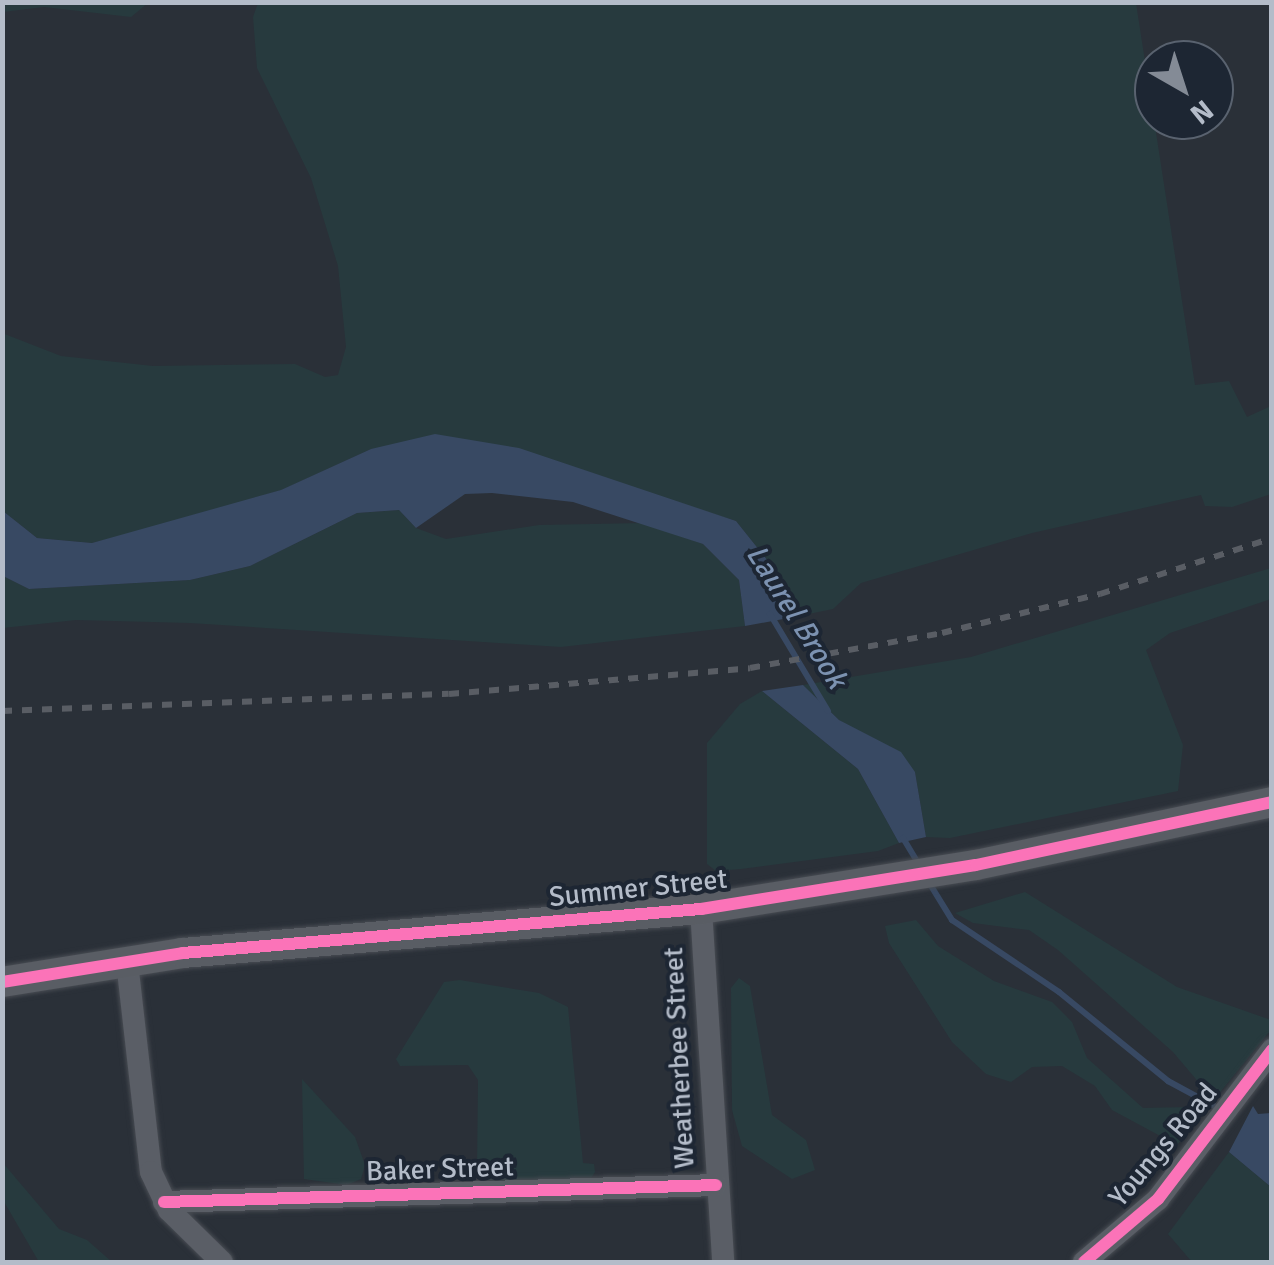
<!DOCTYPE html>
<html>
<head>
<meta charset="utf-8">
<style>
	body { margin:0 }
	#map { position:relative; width:1274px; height:1265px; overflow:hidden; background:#2a3038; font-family:Signika,sans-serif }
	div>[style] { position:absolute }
	.green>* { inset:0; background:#273a3e }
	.water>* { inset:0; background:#384963 }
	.stream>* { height:6px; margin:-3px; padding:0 3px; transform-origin:3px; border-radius:3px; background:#384963 }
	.roads { filter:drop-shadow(0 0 2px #484c53) drop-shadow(0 0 2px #484c53) }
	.street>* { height:22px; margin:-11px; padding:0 11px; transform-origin:11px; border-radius:11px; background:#5a5e66 }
	.secondary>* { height:30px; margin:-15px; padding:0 15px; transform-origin:15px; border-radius:15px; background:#595d64 }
	.rail>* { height:6px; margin-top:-3px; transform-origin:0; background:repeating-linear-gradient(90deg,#595d64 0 10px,transparent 0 20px) }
	.cycleway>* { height:12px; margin:-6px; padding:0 6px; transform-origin:6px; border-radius:6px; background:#fb73b8 }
	span { translate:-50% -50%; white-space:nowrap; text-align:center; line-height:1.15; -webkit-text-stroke:8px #1d2633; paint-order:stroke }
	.street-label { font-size:28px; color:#b4bcc9 }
	.water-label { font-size:30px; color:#7c92b1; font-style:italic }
	.frame { position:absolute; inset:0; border:5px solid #b4bcc9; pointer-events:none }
	.north { position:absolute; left:1134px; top:40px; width:100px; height:100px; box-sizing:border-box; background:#1d2633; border:2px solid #59626f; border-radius:50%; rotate:141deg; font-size:28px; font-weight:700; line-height:40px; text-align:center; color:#b4bcc9 }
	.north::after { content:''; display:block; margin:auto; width:35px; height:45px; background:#848b96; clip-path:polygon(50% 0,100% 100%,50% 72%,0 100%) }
</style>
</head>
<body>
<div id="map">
	<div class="green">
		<i style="clip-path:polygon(2px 3px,3px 2px,148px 3px,131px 17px,44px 7px,3px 12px)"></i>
		<i style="clip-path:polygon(258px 3px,1136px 3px,1195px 385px,1229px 381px,1247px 417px,1271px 406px,1271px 494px,1232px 507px,1205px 506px,1201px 495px,1032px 533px,861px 583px,833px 609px,794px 617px,772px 566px,736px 521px,669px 500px,371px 449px,282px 490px,161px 526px,92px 543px,37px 538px,3px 511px,2px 333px,61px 356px,153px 366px,295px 364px,325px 377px,338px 375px,346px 347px,338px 266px,311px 178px,257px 68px,253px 17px)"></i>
		<i style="clip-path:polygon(399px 510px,416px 528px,446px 539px,539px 525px,644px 523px,703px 544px,739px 580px,745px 626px,561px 647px,190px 623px,76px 620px,3px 628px,3px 576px,29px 589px,190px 580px,250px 566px,357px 513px)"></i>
		<i style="clip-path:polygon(1271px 568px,1271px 599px,1170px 633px,1146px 650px,1183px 745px,1178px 791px,950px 838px,926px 837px,915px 772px,839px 720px,803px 685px,971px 657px)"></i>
		<i style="clip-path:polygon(762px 691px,858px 769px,899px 843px,878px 851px,741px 869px,716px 871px,707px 864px,707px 743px,740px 704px)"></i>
		<i style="clip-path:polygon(1025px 892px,1177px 987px,1271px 1020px,1270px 1031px,1217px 1096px,1206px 1091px,1173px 1052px,1058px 950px,1029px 930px,973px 923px,955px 913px)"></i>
		<i style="clip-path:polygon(916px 920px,938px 946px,994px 981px,1052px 1002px,1072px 1022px,1087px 1058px,1143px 1108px,1190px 1107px,1198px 1118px,1177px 1145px,1112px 1110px,1095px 1086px,1062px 1066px,1032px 1067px,1011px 1082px,986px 1074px,952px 1042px,889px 943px,885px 926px)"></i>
		<i style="clip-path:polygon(739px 978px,750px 986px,772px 1115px,806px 1140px,815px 1170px,792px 1179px,742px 1146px,732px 1110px,731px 988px)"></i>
		<i style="clip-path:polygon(460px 980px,539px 993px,568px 1007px,583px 1163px,594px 1164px,595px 1172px,590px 1180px,483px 1180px,477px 1169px,478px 1080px,468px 1065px,400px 1066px,396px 1059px,444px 982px)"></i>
		<i style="clip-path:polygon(302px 1079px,355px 1137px,365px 1165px,361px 1179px,347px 1185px,304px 1179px)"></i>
		<i style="clip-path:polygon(1229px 1152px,1271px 1187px,1271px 1262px,1192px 1262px,1168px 1234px)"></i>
		<i style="clip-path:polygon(3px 1163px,59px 1229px,87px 1240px,112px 1262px,39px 1262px,3px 1200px)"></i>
	</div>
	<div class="water">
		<i style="clip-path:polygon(435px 434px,519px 448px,736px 521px,772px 566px,794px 617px,745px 626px,739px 580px,703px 544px,573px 502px,492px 493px,465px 494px,416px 528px,399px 510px,357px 513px,250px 566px,190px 580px,29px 589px,3px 576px,3px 511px,37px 538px,92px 543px,281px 490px,371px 449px)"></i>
		<i style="clip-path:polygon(803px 685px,839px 720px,901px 752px,915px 772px,926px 837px,899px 843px,858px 769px,762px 691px)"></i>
		<i style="clip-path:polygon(1253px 1106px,1258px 1114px,1271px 1113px,1271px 1187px,1229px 1152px)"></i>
	</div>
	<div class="stream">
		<i style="left:770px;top:614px;width:113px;rotate:59.1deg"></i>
		<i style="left:903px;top:838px;width:33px;rotate:59deg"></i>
		<i style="left:928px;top:881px;width:46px;rotate:58.4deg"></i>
		<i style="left:952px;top:920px;width:129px;rotate:33.9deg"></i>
		<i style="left:1059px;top:992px;width:141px;rotate:39.2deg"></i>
		<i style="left:1168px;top:1081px;width:57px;rotate:28.4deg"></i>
	</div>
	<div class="roads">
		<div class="street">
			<i style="left:701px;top:909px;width:354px;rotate:86.4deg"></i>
			<i style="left:127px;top:962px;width:211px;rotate:83.5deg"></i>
			<i style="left:151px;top:1172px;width:42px;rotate:64.7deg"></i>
			<i style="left:169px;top:1210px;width:74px;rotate:44.5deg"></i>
			<i style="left:164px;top:1202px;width:552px;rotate:-1.76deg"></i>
			<i style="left:1084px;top:1262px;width:97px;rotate:-40.4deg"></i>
			<i style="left:1158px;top:1199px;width:188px;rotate:-52.6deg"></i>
		</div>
		<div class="secondary">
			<i style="left:2px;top:982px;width:183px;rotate:-9.1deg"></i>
			<i style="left:183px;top:953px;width:520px;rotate:-4.86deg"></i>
			<i style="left:701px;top:909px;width:278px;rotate:-9.1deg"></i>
			<i style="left:976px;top:865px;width:303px;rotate:-12deg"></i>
		</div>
	</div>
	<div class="rail">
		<i style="left:2px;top:711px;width:447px;rotate:-2.2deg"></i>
		<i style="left:449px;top:694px;width:302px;rotate:-4.9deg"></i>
		<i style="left:750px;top:668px;width:195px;rotate:-10.3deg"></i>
		<i style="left:942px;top:633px;width:163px;rotate:-13.9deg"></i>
		<i style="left:1100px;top:594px;width:181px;rotate:-18deg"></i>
	</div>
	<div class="cycleway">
		<i style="left:2px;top:982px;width:183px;rotate:-9.1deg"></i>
		<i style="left:183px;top:953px;width:520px;rotate:-4.86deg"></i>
		<i style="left:701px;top:909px;width:278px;rotate:-9.1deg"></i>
		<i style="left:976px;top:865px;width:303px;rotate:-12deg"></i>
		<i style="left:164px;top:1202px;width:552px;rotate:-1.76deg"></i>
		<i style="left:1084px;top:1262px;width:97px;rotate:-40.4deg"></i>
		<i style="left:1158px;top:1199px;width:188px;rotate:-52.6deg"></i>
	</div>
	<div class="street-label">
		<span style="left:638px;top:888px;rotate:-6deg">Summer Street</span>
		<span style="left:679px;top:1058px;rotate:-93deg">Weatherbee Street</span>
		<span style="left:1163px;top:1145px;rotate:-50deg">Youngs Road</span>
		<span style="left:440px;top:1169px;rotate:-2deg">Baker Street</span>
	</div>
	<div class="water-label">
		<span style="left:796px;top:617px;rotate:58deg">Laurel Brook</span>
	</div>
	<div class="frame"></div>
	<div class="north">N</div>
</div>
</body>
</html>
